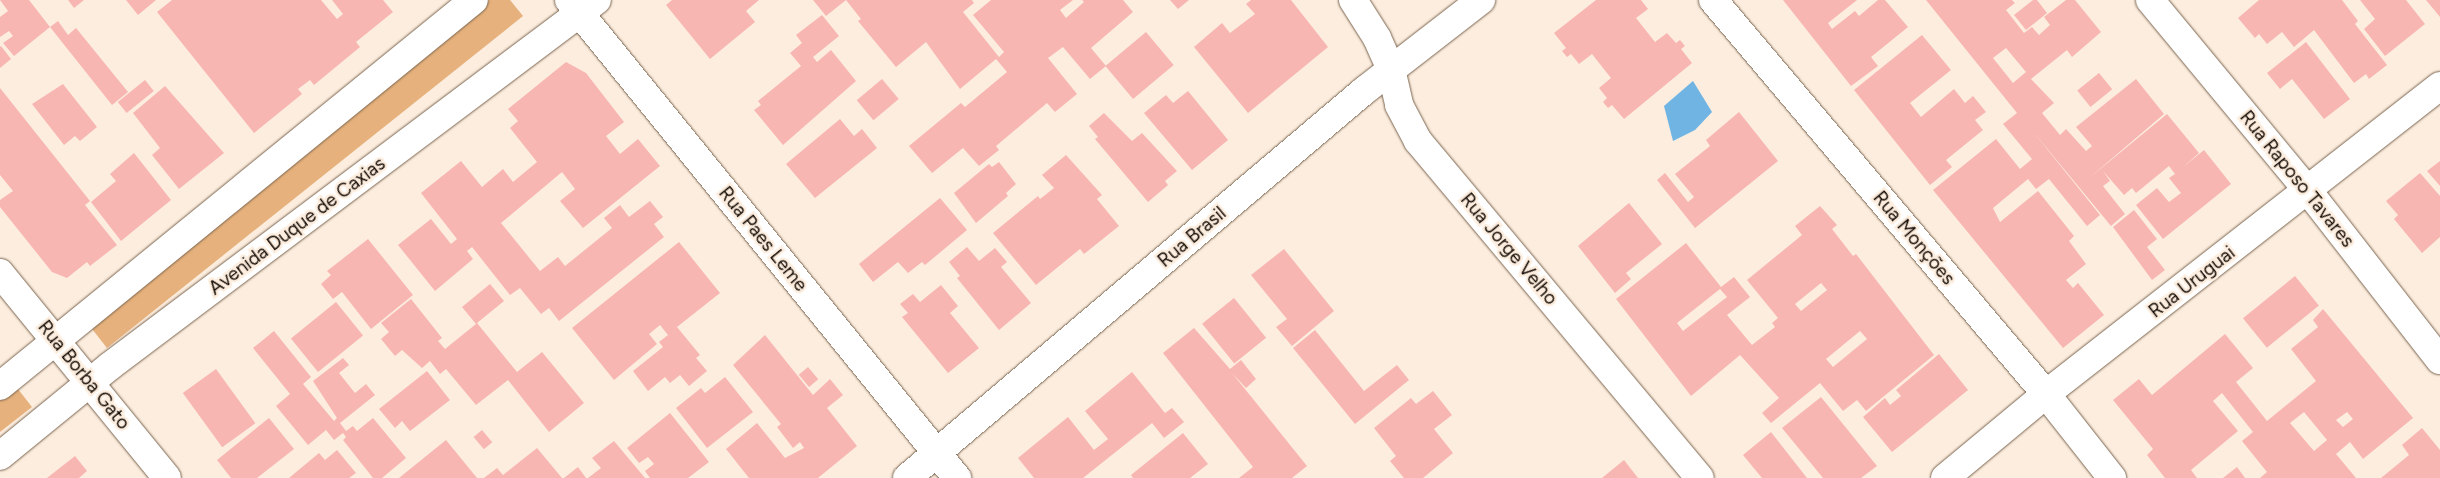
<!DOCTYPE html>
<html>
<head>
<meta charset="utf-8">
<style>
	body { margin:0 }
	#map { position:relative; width:2440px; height:478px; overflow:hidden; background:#fcedde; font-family:Figtree,sans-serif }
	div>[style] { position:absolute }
	.green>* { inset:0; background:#e6b17c }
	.water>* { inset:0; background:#70b4e4 }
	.building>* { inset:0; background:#f8b6b2; transform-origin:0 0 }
	.roads { filter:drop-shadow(0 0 1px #7a644f) drop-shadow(0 0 1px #7a644f) }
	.minor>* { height:28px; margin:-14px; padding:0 14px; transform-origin:14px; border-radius:14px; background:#fff }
	.major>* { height:28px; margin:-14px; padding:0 14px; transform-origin:14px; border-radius:14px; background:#fff }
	span { translate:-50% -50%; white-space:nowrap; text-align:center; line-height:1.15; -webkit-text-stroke:5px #fcedde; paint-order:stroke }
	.street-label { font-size:19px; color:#150c05 }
</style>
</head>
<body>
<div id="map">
	<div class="green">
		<i style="clip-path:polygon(489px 0,510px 0,523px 16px,107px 348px,89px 325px)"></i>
		<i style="clip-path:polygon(14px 384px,32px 407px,0 432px,0 395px)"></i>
	</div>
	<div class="water">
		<i style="clip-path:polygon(1693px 81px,1712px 112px,1695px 130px,1673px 141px,1664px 106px)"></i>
	</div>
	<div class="building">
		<i style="clip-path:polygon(0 0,29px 0,50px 27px,14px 56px,3px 43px,13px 36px,9px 31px,0 37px,0 17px,8px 11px)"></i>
		<i style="clip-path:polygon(68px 0,84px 0,74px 8px)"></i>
		<i style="clip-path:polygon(126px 0,156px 0,138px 15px)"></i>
		<i style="clip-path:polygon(172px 0,321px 0,337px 19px,343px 14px,332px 0,383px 0,393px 12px,356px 42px,360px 47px,314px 85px,310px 80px,298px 89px,302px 94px,254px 133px,157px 12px)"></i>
		<i style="clip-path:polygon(672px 0,759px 0,746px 11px,755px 22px,710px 59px,666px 5px)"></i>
		<i style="clip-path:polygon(813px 0,846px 0,826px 16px)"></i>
		<i style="clip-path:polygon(846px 0,972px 0,974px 3px,963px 12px,999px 57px,1004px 52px,973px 15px,991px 0,1073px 0,1060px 10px,1066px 18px,1084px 2px,1082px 0,1123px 0,1133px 12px,1091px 48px,1106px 66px,1090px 79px,1063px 47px,1048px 58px,1077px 94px,1055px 112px,1047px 103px,996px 146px,999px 150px,979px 166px,963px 148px,932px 173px,909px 146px,961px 103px,965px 107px,1007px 72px,996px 59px,960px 89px,926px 42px,896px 67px,858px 21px,861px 19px)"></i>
		<i style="clip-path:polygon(1170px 0,1189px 0,1178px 9px)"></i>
		<i style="clip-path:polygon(1251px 0,1291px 0,1328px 47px,1248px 113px,1194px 47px,1222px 23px,1230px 33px,1255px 14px,1246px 4px)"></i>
		<i style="clip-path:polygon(1596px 0,1641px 0,1648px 9px,1636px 18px,1655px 42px,1667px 33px,1676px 43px,1680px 40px,1685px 46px,1681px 49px,1692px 63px,1624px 119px,1612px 105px,1608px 108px,1603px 102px,1607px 98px,1599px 88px,1611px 78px,1592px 54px,1579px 64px,1571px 54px,1567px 57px,1562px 51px,1566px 48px,1554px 33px)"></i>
		<i style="clip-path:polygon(1783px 0,1857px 0,1828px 23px,1832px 29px,1855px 11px,1859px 16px,1878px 0,1885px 0,1908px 27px,1871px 57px,1878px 66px,1851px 86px)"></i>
		<i style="clip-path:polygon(evenodd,1926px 0,2012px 0,2015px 3px,2006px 10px,2024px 33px,2032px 27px,2039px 35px,2050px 25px,2044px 17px,2066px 0,2075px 0,2101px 32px,2072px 57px,2067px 50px,2031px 79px,2054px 103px,2042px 113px,2060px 135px,2066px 129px,2086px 151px,2092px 146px,2076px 127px,2136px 79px,2164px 114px,2088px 179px,2167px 114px,2199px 153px,2182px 168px,2204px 150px,2231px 184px,2163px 239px,2136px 205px,2157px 188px,2169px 202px,2181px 193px,2169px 178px,2175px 174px,2169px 166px,2136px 193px,2132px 188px,2124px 195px,2103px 171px,2110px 181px,2103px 186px,2125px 214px,2111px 226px,2031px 129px,2100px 215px,2087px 226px,2049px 179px,2036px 189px,2028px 179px,1993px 208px,2000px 222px,2038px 191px,2074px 236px,2069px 241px,2086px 264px,2066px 280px,2073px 288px,2078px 283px,2104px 315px,2063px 348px,1933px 190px,1996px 139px,2020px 169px,2032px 159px,2003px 124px,2017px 113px,1926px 0,2006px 48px,2026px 72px,2013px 83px,1993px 58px,2006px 48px)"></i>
		<i style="clip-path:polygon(2033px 0,2037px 0,2047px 13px,2026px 30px,2014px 15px)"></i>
		<i style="clip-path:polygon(2259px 0,2342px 0,2358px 21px,2355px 24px,2387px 65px,2369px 79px,2366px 74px,2354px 83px,2314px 30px,2294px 47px,2282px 32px,2267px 44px,2259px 34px,2255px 38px,2238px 18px)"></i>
		<i style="clip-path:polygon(2360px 0,2406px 0,2425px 24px,2385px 56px,2364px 29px,2375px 19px)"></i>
		<i style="clip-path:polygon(2426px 0,2440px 0,2440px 17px)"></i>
		<i style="clip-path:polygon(822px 15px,839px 36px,813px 57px,817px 62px,831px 50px,856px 81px,783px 145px,754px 110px,761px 105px,758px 101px,801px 66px,790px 53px,802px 43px,796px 35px)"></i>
		<i style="clip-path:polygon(58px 21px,68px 35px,76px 28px,128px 92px,112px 105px,50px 27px)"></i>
		<i style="left:1146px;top:32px;width:43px;height:53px;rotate:50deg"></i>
		<i style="clip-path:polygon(1922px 35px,1951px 70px,1910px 103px,1921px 117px,1954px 89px,1965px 103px,1973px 96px,1986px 112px,1975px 120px,1983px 130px,1946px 160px,1952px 167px,1930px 185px,1854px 90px)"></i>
		<i style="clip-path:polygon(2306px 42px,2350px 99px,2324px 119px,2292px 79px,2280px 89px,2267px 73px)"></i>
		<i style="clip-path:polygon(1px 46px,11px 59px,0 68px,0 47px)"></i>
		<i style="clip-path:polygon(566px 62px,586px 73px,624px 122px,606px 136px,620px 154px,638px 139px,660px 166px,583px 228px,560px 201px,575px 189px,562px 172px,501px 223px,540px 271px,558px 257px,565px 266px,612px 228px,604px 218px,620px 205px,629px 217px,650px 201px,663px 217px,654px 224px,664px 237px,559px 321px,549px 308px,541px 314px,520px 288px,510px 295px,472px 247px,467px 251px,473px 259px,435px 291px,398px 245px,431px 219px,451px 244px,457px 239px,421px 193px,461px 161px,482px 187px,503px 169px,513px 182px,537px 162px,510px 128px,518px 121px,508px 109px)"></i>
		<i style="left:2099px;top:73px;width:21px;height:28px;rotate:51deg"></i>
		<i style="left:882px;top:79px;width:26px;height:33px;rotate:50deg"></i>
		<i style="left:145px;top:80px;width:14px;height:35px;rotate:51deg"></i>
		<i style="clip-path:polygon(63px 84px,97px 127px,80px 141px,75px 136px,64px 145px,32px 104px)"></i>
		<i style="clip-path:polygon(165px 86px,224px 153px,179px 189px,152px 155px,160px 148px,133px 113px)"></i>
		<i style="clip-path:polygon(0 88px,90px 201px,85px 205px,117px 245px,90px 266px,87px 262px,67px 278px,52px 272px,0 207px,0 200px,13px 191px,0 175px)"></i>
		<i style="clip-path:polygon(1188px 91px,1228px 140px,1192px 170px,1144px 113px,1166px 95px,1173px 103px)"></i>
		<i style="clip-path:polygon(1739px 112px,1778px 161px,1695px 228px,1657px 180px,1665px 173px,1688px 202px,1694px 197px,1675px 174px,1710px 146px,1706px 140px)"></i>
		<i style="clip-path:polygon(1104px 113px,1132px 141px,1142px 133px,1177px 171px,1165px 181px,1168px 185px,1148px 202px,1095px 139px,1098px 137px,1089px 126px)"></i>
		<i style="clip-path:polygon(840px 119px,854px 136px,862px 129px,877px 148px,815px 198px,786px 164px)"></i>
		<i style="clip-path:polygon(134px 153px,171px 200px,121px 241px,91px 202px,116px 181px,110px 174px)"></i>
		<i style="clip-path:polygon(1066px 155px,1102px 195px,1097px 199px,1119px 226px,1084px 254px,1080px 249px,1036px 285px,993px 233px,1038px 196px,1040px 199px,1054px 188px,1042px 175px)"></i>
		<i style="clip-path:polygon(2440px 161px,2440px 186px,2427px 171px)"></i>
		<i style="clip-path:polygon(999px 162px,1016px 184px,1006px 193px,1008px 196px,976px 223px,954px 193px,989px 164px,992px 167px)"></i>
		<i style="clip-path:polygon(2420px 173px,2440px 196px,2440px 237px,2422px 253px,2394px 219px,2398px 215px,2386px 201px)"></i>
		<i style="clip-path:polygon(940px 198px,967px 230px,925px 265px,922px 262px,908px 273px,898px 262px,873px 282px,859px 264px)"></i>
		<i style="clip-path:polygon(1629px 203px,1662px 244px,1626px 273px,1631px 279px,1615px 293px,1578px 246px)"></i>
		<i style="clip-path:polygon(evenodd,1820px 206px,1837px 225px,1832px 229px,1853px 256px,1856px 254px,1934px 355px,1866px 411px,1857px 400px,1843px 411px,1820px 383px,1771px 423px,1762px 413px,1779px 398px,1740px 355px,1691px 396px,1616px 299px,1686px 243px,1721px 287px,1734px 277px,1750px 297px,1727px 315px,1752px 345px,1775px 327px,1772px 323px,1778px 318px,1747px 280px,1802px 235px,1795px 226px,1820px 206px,1821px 283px,1827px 290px,1801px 311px,1795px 304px,1821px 283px,1820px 206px,1720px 289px,1727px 297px,1683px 331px,1677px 323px,1720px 289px,1820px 206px,1860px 331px,1867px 339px,1833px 367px,1826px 359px,1860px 331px)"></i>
		<i style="clip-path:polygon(2134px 210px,2157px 239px,2147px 247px,2165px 270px,2152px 280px,2113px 227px)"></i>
		<i style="clip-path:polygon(368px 239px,413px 295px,371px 329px,342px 292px,333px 299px,321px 284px,331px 275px,327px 271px)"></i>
		<i style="clip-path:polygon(679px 242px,720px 293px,677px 327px,700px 355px,696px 358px,707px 371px,689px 386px,680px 375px,670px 383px,665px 377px,648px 391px,633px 371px,663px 347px,659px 342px,668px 335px,660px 325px,649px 334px,657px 344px,614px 380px,572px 328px)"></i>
		<i style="clip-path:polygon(967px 247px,979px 261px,995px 248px,1007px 262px,1001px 267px,1031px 303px,999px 330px,957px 278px,960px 276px,949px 262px)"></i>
		<i style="clip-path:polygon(1284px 249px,1334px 311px,1292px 346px,1276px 327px,1287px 319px,1251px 275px)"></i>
		<i style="left:2295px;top:276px;width:38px;height:67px;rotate:51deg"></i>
		<i style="clip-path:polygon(490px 284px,504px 301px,477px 323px,517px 372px,542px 352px,584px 403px,549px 432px,508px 380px,476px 405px,446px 369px,440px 374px,430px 361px,422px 368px,402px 350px,395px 356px,381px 339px,389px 332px,381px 323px,411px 299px,442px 338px,438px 341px,445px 349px,476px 324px,462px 307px)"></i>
		<i style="clip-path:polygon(941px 285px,958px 306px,950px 313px,979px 348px,948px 373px,902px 317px,908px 313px,900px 304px,913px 294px,920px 302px)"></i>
		<i style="left:1234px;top:298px;width:51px;height:41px;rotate:51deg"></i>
		<i style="left:336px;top:302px;width:43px;height:58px;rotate:51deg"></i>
		<i style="clip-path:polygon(evenodd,2323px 309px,2413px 418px,2363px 459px,2350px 442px,2336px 454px,2356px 478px,2260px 478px,2267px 472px,2242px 441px,2253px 432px,2222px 393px,2213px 401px,2238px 431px,2191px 470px,2197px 478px,2165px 478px,2147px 455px,2153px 449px,2113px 400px,2139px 379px,2152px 395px,2225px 334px,2253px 368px,2236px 382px,2267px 421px,2316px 381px,2291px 349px,2318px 327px,2313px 320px,2323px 309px,2304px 412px,2327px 440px,2314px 451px,2290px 423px,2304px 412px,2323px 309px,2347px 412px,2353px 419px,2343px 427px,2336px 420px,2347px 412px)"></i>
		<i style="clip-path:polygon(1194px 328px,1230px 369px,1241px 360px,1256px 379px,1246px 388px,1232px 373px,1307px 466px,1292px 478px,1239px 478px,1253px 467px,1163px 353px)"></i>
		<i style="clip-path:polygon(1315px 330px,1364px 391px,1397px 365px,1409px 380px,1355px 424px,1293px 348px)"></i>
		<i style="clip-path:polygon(274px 331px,311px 377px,303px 384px,334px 421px,337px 418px,313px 381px,343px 358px,349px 365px,339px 373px,355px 393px,366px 384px,375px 395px,340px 423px,346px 431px,353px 426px,357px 431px,373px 418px,406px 458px,382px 478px,373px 478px,343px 440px,346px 437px,343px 433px,334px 440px,326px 430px,308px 445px,276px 406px,290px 394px,253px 348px)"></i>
		<i style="clip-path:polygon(765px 335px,813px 395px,830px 379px,843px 395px,827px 408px,857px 446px,818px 478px,749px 478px,726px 449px,757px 423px,785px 458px,804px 448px,800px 442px,793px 448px,777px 427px,781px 424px,733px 365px)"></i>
		<i style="clip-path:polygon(1939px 354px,1968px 390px,1892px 452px,1863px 417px,1885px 398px,1890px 405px,1901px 396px,1896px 390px)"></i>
		<i style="left:808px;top:367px;width:16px;height:12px;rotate:50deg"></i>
		<i style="left:216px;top:369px;width:67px;height:41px;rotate:54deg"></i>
		<i style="clip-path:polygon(427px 371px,450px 400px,410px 431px,402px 421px,395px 428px,379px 409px)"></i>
		<i style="clip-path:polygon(1132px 372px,1165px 413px,1172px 408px,1184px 422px,1164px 438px,1152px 423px,1083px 478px,1034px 478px,1018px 458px,1068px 417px,1094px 450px,1108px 439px,1085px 411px)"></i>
		<i style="clip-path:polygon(725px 377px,753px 412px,707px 448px,676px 408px,701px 388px,705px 393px)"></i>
		<i style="clip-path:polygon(1433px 391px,1452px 415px,1434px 429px,1453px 453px,1423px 478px,1404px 478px,1390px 461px,1396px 456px,1374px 428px,1411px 398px,1416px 404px)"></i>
		<i style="clip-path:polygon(1821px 397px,1877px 466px,1861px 478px,1823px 478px,1782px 428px)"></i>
		<i style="clip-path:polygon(670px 413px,709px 462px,688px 478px,650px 478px,645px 471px,654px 464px,648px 457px,639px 463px,627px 448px)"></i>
		<i style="clip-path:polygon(269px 418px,294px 449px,257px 478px,231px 478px,217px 460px)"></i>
		<i style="clip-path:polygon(2422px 428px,2440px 450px,2440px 478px,2381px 478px,2409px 455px,2402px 445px)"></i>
		<i style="left:482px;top:430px;width:16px;height:11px;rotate:50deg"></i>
		<i style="clip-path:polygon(1771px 432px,1807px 478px,1762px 478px,1743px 455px)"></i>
		<i style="clip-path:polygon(1183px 433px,1208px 464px,1190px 478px,1133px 478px,1131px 475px)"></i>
		<i style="clip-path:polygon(446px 440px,477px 478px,399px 478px)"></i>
		<i style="clip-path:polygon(614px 441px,645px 478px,588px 478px,601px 468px,592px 458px)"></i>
		<i style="clip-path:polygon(537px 448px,562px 478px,484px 478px,497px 468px,503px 475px)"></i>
		<i style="clip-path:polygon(337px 450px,356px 473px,349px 478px,289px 478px,319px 453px,325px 460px)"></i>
		<i style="clip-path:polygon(75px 456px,87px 471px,79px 478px,47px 478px)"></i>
		<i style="clip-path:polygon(1624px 460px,1638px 478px,1602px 478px)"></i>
		<i style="clip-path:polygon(578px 467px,586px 478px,564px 478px)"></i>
		<i style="clip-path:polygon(2237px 467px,2245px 478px,2223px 478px)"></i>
	</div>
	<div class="roads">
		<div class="minor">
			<i style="left:569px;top:0;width:616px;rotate:50.93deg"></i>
			<i style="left:1353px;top:0;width:45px;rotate:57.7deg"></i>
			<i style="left:1377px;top:38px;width:34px;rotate:66deg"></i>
			<i style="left:1391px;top:69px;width:37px;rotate:77deg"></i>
			<i style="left:1399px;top:105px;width:41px;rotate:62.2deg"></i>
			<i style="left:1418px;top:141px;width:439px;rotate:50.1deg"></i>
			<i style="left:1713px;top:0;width:516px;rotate:49.8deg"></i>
			<i style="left:2046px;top:394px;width:107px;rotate:51.8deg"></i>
			<i style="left:2150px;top:0;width:249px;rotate:50.4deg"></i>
			<i style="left:2309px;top:192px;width:213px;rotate:52.1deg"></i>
			<i style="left:0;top:273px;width:264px;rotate:50.8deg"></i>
			<i style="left:907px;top:478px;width:600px;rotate:-40.27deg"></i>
			<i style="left:1365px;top:90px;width:147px;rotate:-37.8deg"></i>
			<i style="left:1945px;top:478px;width:131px;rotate:-39.7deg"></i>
			<i style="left:2046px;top:394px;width:500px;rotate:-38.02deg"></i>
		</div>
		<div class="major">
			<i style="left:0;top:386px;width:611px;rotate:-39.16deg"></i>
			<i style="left:0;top:456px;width:142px;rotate:-39.3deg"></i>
			<i style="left:110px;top:366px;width:609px;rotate:-36.93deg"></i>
		</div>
	</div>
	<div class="street-label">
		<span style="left:2297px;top:179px;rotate:51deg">Rua Raposo Tavares</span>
		<span style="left:297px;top:226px;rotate:-37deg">Avenida Duque de Caxias</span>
		<span style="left:1192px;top:237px;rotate:-40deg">Rua Brasil</span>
		<span style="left:1914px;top:238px;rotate:50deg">Rua Monções</span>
		<span style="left:763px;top:239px;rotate:51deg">Rua Paes Leme</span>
		<span style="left:1509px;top:249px;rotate:50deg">Rua Jorge Velho</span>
		<span style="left:2192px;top:282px;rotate:-38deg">Rua Uruguai</span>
		<span style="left:84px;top:375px;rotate:51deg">Rua Borba Gato</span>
	</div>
</div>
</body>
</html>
